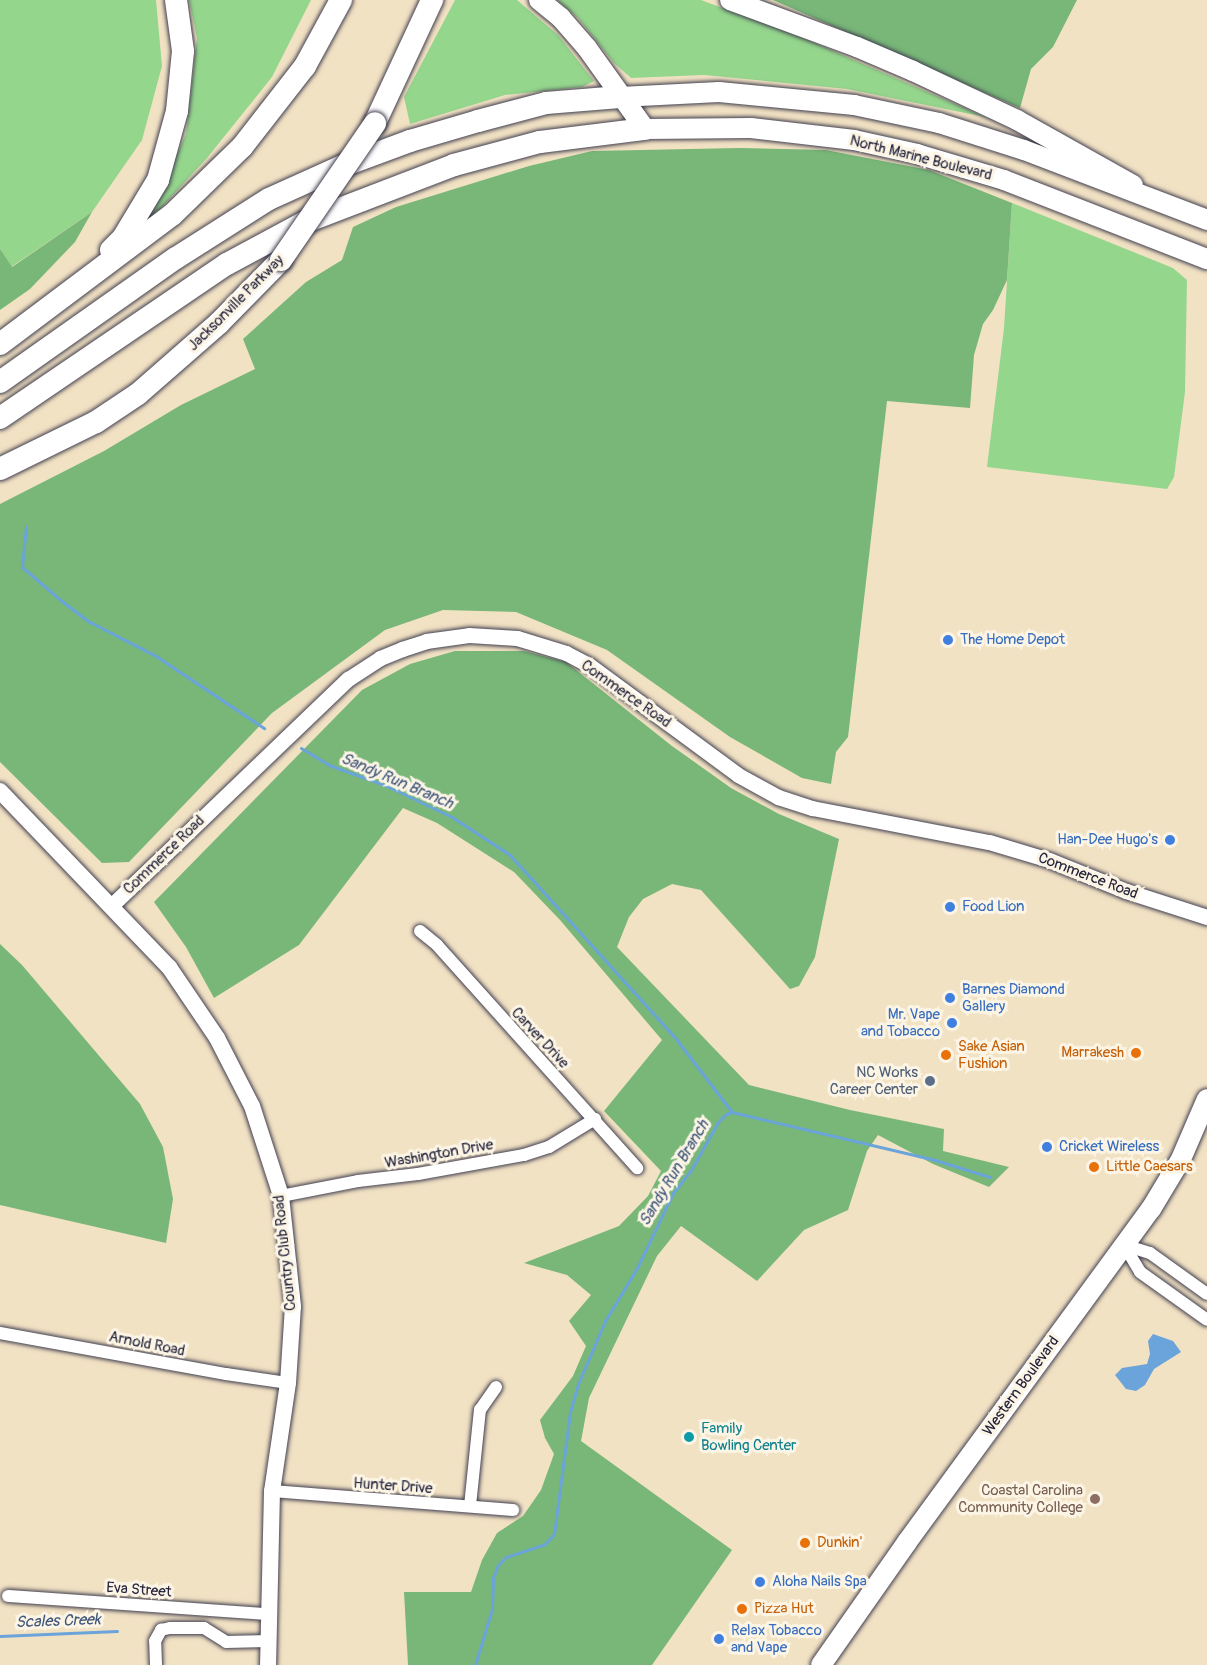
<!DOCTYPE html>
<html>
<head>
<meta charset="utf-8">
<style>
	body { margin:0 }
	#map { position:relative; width:1207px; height:1665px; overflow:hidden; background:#f2e2c4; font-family:Pangolin,sans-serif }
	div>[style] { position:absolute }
	.green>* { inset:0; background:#95d68d }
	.forest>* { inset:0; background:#78b778 }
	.water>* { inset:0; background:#6aa4da }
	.stream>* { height:3px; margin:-1.5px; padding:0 1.5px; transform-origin:1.5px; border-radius:1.5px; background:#6aa4da }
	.roads { filter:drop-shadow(0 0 2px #413f50) drop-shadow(0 0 2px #413f50) }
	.minor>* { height:12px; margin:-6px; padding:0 6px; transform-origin:6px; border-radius:6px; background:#fff }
	.tertiary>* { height:15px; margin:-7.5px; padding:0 7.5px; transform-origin:7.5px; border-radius:7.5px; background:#fff }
	.secondary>* { height:16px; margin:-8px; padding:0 8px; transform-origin:8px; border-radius:8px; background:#fff }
	.primary>* { height:20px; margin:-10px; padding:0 10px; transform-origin:10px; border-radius:10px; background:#fff }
	.trunk>* { height:20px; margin:-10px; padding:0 10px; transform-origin:10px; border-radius:10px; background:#fff }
	.motorway>* { height:22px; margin:-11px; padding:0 11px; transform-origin:11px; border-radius:11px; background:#fff }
	.bridges { filter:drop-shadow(0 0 2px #413f50) drop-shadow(0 0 2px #413f50) }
	.motorway-bridge>* { height:22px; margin:-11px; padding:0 11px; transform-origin:11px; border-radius:11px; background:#fff }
	.dots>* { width:16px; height:16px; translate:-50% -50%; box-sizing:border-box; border:3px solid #fcf5e5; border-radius:50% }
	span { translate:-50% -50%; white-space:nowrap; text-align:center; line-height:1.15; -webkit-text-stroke:6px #fcf5e5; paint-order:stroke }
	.street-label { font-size:15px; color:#22223b }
	.shop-label { font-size:15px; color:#366cbe }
	.left { translate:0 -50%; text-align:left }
	.right { translate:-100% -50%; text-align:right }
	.food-label { font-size:15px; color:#c56008 }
	.service-label { font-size:15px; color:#4e5e75 }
	.culture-label { font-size:15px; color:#0d838f }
	.education-label { font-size:15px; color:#785e54 }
	.water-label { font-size:16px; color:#3f567b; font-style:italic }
</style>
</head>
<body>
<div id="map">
	<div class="green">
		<i style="clip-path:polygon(0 0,156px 0,162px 66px,142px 140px,92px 212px,11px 267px,0 249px)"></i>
		<i style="clip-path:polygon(189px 0,311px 0,272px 77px,207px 158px,147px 223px,186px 134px,197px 38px)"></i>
		<i style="clip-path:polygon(455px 0,517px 0,558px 35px,594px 81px,582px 87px,505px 95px,410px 124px,404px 97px)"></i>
		<i style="clip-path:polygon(557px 0,701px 0,808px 40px,985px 117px,847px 89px,704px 75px,631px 78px,614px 63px,578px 18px)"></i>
		<i style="clip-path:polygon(1012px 203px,1173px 268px,1187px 280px,1185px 392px,1174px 477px,1167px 489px,987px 467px,1004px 328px)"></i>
	</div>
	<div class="forest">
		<i style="clip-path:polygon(773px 0,1077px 0,1053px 47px,1031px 69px,1020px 108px)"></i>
		<i style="clip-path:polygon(739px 148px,826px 150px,929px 170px,1012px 203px,1007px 280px,993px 310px,983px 324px,974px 355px,970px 408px,887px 401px,848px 737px,836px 752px,831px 784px,802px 778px,730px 737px,607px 650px,516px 612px,443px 610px,385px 630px,272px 713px,129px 862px,102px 863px,0 762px,0 504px,104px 451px,181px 405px,255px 369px,243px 339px,306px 282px,342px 260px,353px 227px,396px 207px,529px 166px,592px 151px)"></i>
		<i style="clip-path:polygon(92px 212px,75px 242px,30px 289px,0 310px,0 249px,12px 267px)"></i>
		<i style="clip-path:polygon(455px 651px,524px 651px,566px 662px,672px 746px,731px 788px,779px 814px,839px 839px,815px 957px,799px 986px,790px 989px,701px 890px,672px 884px,643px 899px,629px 917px,617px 947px,749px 1085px,850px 1110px,944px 1129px,943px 1151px,1009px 1167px,989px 1187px,933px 1164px,878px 1135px,867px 1151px,848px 1210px,804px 1230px,757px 1281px,681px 1226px,657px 1256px,589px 1398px,581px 1441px,732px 1550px,652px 1665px,408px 1665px,404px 1592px,471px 1592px,482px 1560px,497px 1533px,523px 1516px,541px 1490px,554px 1454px,545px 1438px,540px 1420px,573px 1376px,586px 1346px,569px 1321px,591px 1295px,567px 1275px,524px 1263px,619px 1226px,648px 1196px,661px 1171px,604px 1111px,662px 1040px,560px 920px,514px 872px,437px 823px,403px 808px,299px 945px,214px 998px,186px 947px,154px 902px,362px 690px,410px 664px)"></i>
		<i style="clip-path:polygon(0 944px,22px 965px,140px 1104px,163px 1147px,173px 1199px,166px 1243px,0 1205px)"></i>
	</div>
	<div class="water">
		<i style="clip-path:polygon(1153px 1334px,1173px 1341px,1181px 1352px,1154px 1369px,1145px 1385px,1136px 1391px,1126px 1389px,1115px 1375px,1122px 1368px,1147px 1364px,1150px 1354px,1148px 1341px)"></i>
	</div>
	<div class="stream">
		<i style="left:26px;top:526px;width:41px;rotate:95.6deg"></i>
		<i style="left:22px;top:567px;width:54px;rotate:40.5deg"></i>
		<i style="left:63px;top:602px;width:34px;rotate:37deg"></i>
		<i style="left:90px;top:622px;width:74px;rotate:27.3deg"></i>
		<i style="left:156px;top:656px;width:130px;rotate:33.7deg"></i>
		<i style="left:301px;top:748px;width:33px;rotate:31deg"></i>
		<i style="left:329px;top:765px;width:62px;rotate:19.9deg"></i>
		<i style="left:387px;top:786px;width:72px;rotate:25.5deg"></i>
		<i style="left:452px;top:817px;width:69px;rotate:33.2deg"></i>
		<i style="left:510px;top:855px;width:248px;rotate:47.9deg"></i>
		<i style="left:676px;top:1039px;width:92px;rotate:52.5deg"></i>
		<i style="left:732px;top:1112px;width:209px;rotate:13.3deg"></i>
		<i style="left:935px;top:1160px;width:58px;rotate:17.2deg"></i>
		<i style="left:0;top:1636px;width:117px;rotate:-2.4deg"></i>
		<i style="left:475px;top:1665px;width:59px;rotate:-73.1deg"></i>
		<i style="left:492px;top:1609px;width:31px;rotate:-88deg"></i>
		<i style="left:493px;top:1578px;width:14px;rotate:-69deg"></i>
		<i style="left:498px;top:1565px;width:11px;rotate:-45deg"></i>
		<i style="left:506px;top:1557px;width:41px;rotate:-18.4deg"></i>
		<i style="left:545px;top:1544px;width:13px;rotate:-48deg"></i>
		<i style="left:554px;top:1534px;width:123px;rotate:-82.5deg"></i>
		<i style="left:570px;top:1412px;width:29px;rotate:-74deg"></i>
		<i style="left:578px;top:1384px;width:69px;rotate:-66.8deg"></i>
		<i style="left:605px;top:1321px;width:62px;rotate:-58.9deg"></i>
		<i style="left:637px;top:1268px;width:83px;rotate:-64.4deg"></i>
		<i style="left:673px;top:1193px;width:29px;rotate:-52deg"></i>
		<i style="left:691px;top:1170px;width:55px;rotate:-60.6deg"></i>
		<i style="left:718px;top:1122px;width:11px;rotate:-45deg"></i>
		<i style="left:726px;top:1114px;width:6px;rotate:-18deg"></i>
	</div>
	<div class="roads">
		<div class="minor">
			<i style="left:420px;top:931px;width:22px;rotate:39deg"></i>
			<i style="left:437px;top:945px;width:300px;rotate:48.1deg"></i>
			<i style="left:281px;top:1196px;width:78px;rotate:-11deg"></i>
			<i style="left:358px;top:1181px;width:60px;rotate:-6.7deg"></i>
			<i style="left:418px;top:1174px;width:108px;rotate:-10.2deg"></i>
			<i style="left:524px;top:1155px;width:26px;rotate:-18deg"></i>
			<i style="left:549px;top:1147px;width:54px;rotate:-31.3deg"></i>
			<i style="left:1124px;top:1245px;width:31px;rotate:59deg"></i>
			<i style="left:1140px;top:1272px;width:82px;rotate:35.6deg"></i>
			<i style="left:1124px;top:1245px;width:27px;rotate:17deg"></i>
			<i style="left:1150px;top:1253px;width:70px;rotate:35.7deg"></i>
			<i style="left:0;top:1333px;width:230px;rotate:10.3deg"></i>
			<i style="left:226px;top:1374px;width:63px;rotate:8.3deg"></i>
			<i style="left:272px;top:1491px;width:242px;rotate:4.5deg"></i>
			<i style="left:470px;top:1506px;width:97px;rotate:-84.1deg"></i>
			<i style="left:480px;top:1410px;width:28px;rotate:-55deg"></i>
			<i style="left:8px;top:1596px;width:261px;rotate:4deg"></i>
			<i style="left:156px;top:1665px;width:24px;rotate:-92deg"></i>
			<i style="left:155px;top:1641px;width:13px;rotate:-61deg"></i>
			<i style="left:161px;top:1630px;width:9px;rotate:-13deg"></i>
			<i style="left:170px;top:1628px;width:34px"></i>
			<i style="left:204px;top:1628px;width:26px;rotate:32deg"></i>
			<i style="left:226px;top:1642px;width:42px;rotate:-1.4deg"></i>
		</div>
		<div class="tertiary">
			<i style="left:112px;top:905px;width:327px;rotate:-43.8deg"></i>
			<i style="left:348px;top:679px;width:38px;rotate:-33deg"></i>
			<i style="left:380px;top:658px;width:24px;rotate:-22deg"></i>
			<i style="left:402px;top:649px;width:25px;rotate:-18deg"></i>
			<i style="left:426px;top:641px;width:43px;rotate:-7.9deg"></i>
			<i style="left:469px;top:635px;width:48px;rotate:3.6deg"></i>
			<i style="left:517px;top:638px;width:51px;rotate:17deg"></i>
			<i style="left:566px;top:653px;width:26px;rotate:28deg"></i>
			<i style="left:589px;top:665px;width:185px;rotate:36.4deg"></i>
			<i style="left:738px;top:775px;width:46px;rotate:28.8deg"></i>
			<i style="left:778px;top:797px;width:36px;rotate:18deg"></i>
			<i style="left:812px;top:808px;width:180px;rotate:10.9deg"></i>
			<i style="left:989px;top:842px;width:63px;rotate:16.7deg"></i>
			<i style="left:1049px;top:860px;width:83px;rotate:21.9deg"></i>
			<i style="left:1126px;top:891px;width:85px;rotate:17.8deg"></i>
		</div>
		<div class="secondary">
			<i style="left:0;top:791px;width:244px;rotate:46.2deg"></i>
			<i style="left:169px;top:967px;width:86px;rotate:55.9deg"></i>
			<i style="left:217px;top:1038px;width:76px;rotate:62.8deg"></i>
			<i style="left:252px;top:1106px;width:95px;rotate:72.1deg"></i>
			<i style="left:281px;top:1196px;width:111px;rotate:83.8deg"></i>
			<i style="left:293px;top:1306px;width:77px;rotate:93.7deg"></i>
			<i style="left:288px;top:1383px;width:109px;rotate:98.4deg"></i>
			<i style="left:272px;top:1491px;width:174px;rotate:91.3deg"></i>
		</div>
		<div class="primary">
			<i style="left:539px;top:0;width:28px;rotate:39deg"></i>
			<i style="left:561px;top:18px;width:40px;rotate:49deg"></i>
			<i style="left:587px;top:48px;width:100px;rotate:54.4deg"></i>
			<i style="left:730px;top:0;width:135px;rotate:20.3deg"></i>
			<i style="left:857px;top:47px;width:61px;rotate:23.2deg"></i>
			<i style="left:913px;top:71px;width:115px;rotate:25.2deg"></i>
			<i style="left:1017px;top:120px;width:133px;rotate:29.3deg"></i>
			<i style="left:821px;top:1665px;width:150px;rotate:-55deg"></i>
			<i style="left:907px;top:1542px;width:413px;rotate:-53.8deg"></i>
			<i style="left:1151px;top:1209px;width:58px;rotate:-59deg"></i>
			<i style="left:1181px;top:1159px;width:65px;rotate:-66.6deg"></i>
		</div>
		<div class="trunk">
			<i style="left:620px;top:97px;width:99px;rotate:-2.9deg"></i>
			<i style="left:719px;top:92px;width:136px;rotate:5.5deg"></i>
			<i style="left:854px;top:105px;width:87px;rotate:12deg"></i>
			<i style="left:939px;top:123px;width:89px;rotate:17.6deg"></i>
			<i style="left:1024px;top:150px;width:196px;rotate:20.9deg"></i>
			<i style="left:645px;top:129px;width:106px;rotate:-0.5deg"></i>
			<i style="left:751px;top:128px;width:104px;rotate:6.6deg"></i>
			<i style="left:854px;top:140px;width:65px;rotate:12.5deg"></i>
			<i style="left:917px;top:154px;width:91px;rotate:16.6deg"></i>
			<i style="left:1004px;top:180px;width:218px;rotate:21.3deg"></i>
		</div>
		<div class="motorway">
			<i style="left:375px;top:123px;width:136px;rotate:-65.1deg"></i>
			<i style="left:111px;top:250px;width:17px;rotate:-45deg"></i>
			<i style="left:123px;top:238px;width:68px;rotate:-58.9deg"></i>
			<i style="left:158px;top:180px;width:72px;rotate:-74.6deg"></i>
			<i style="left:177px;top:111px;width:60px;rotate:-84.3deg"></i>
			<i style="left:183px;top:51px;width:51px;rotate:-97.8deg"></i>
			<i style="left:0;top:344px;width:215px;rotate:-36.9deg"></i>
			<i style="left:172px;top:215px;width:98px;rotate:-44.2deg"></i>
			<i style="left:242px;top:147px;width:103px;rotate:-52.1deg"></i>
			<i style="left:305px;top:66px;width:75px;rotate:-61.4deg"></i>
			<i style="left:0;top:382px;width:215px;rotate:-35.2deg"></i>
			<i style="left:176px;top:258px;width:110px;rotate:-32.4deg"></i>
			<i style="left:269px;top:199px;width:78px;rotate:-24.3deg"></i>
			<i style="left:340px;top:167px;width:75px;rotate:-20.4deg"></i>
			<i style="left:410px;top:141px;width:71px;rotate:-16.4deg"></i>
			<i style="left:478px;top:121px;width:70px;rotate:-14.8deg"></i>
			<i style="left:546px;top:103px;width:74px;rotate:-4.6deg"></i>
			<i style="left:0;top:418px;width:274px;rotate:-34.2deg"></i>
			<i style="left:227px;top:264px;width:86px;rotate:-28.3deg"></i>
			<i style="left:303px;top:223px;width:162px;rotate:-21deg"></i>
			<i style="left:454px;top:165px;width:89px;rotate:-15deg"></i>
			<i style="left:540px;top:142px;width:106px;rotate:-7.1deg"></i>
			<i style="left:0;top:469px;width:107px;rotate:-26.1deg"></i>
			<i style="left:96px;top:422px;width:50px;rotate:-33.7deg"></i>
			<i style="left:138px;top:394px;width:108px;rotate:-41.2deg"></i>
			<i style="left:219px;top:323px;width:88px;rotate:-45.5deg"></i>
		</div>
	</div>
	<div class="bridges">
		<div class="motorway-bridge">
			<i style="left:281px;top:260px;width:166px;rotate:-55.5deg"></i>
		</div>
	</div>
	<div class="dots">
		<i style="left:948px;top:640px;background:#3f7fe0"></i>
		<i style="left:1170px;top:840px;background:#3f7fe0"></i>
		<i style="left:950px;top:907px;background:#3f7fe0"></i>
		<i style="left:950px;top:998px;background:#3f7fe0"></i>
		<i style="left:952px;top:1023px;background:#3f7fe0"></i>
		<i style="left:1136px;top:1053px;background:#e8710a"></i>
		<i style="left:946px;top:1055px;background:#e8710a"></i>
		<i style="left:930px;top:1081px;background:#5c6f8a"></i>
		<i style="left:1047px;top:1147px;background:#3f7fe0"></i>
		<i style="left:1094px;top:1167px;background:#e8710a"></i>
		<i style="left:689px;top:1437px;background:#0f9aa8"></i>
		<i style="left:1095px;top:1499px;background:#8d6e63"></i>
		<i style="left:805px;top:1543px;background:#e8710a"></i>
		<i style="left:760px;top:1582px;background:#3f7fe0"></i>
		<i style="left:742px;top:1609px;background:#e8710a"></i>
		<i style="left:719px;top:1639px;background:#3f7fe0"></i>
	</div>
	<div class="street-label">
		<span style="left:921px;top:158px;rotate:14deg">North Marine Boulevard</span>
		<span style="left:236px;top:303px;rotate:-45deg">Jacksonville Parkway</span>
		<span style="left:626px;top:694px;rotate:35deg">Commerce Road</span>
		<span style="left:164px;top:855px;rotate:-44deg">Commerce Road</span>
		<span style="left:1088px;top:876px;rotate:21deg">Commerce Road</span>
		<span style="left:540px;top:1038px;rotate:47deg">Carver Drive</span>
		<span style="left:439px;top:1154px;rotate:-10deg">Washington Drive</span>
		<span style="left:285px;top:1253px;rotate:-96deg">Country Club Road</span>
		<span style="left:147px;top:1344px;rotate:11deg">Arnold Road</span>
		<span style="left:1021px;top:1386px;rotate:-54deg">Western Boulevard</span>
		<span style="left:393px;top:1486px;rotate:4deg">Hunter Drive</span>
		<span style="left:139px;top:1590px;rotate:4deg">Eva Street</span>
	</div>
	<div class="shop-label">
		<span class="left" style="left:960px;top:640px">The Home Depot</span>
		<span class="right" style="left:1158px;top:840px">Han-Dee Hugo's</span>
		<span class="left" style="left:962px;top:907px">Food Lion</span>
		<span class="left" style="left:962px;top:998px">Barnes Diamond<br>Gallery</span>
		<span class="right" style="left:940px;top:1023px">Mr. Vape<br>and Tobacco</span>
		<span class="left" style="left:1059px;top:1147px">Cricket Wireless</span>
		<span class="left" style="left:772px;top:1582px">Aloha Nails Spa</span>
		<span class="left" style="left:731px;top:1639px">Relax Tobacco<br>and Vape</span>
	</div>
	<div class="food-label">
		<span class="left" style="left:958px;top:1055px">Sake Asian<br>Fushion</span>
		<span class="right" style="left:1124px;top:1053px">Marrakesh</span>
		<span class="left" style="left:1106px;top:1167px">Little Caesars</span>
		<span class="left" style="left:817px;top:1543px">Dunkin'</span>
		<span class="left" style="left:754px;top:1609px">Pizza Hut</span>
	</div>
	<div class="service-label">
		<span class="right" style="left:918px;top:1081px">NC Works<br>Career Center</span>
	</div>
	<div class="culture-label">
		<span class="left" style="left:701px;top:1437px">Family<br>Bowling Center</span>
	</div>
	<div class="education-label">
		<span class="right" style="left:1083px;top:1499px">Coastal Carolina<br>Community College</span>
	</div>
	<div class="water-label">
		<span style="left:397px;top:781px;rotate:23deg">Sandy Run Branch</span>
		<span style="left:674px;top:1173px;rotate:-59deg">Sandy Run Branch</span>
		<span style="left:58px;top:1621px;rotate:-2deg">Scales Creek</span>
	</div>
</div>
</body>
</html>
